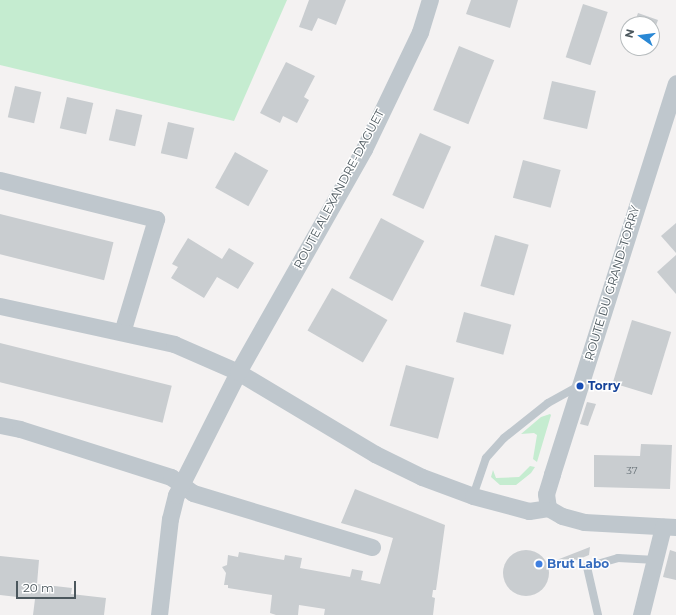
<!DOCTYPE html>
<html>
<head>
<meta charset="utf-8">
<style>
	body { margin:0 }
	#map { position:relative; width:676px; height:615px; overflow:hidden; background:#f4f2f2; font-family:Montserrat,sans-serif }
	div>[style] { position:absolute }
	.green>* { inset:0; background:#c5ecd0 }
	.building>* { inset:0; background:#c9cdd0; transform-origin:0 0 }
	.round { border-radius:50% }
	.lane>* { height:8px; margin:-4px; padding:0 4px; transform-origin:4px; border-radius:4px; background:#bfc7cd }
	.street>* { height:17px; margin:-8.5px; padding:0 8.5px; transform-origin:8.5px; border-radius:8.5px; background:#bfc7cd }
	.dots>* { width:11px; height:11px; translate:-50% -50%; box-sizing:border-box; border:2px solid #fff; border-radius:50% }
	span { translate:-50% -50%; white-space:nowrap; text-align:center; line-height:1.15; -webkit-text-stroke:3px #fff; paint-order:stroke }
	.number-label { font-size:10px; color:#6a747a }
	.number-label span { -webkit-text-stroke-width:0 }
	.street-label { font-size:12px; color:#4b575d }
	.transit-label { font-size:12px; color:#164399; font-weight:700 }
	.left { translate:0 -50%; text-align:left }
	.shop-label { font-size:12px; color:#366cbe; font-weight:700 }
	.north { position:absolute; left:620px; top:16px; width:40px; height:40px; box-sizing:border-box; background:#fff; border:1px solid #b7bcbe; border-radius:50%; rotate:284deg; font-size:11px; font-weight:700; line-height:16px; text-align:center; color:#4b575d }
	.north::after { content:''; display:block; margin:auto; width:14px; height:18px; background:#2a88d5; clip-path:polygon(50% 0,100% 100%,50% 72%,0 100%) }
	.scale { position:absolute; left:16px; top:581px; width:60px; height:18px; box-sizing:border-box; border:2px solid #4b575d; border-top:0; padding-left:5px; font-size:12px; line-height:14px; white-space:nowrap; color:#4b575d; -webkit-text-stroke:3px #fff; paint-order:stroke }
</style>
</head>
<body>
<div id="map">
	<div class="green">
		<i style="clip-path:polygon(0 0,287px 0,234px 121px,0 65px)"></i>
		<i style="clip-path:polygon(550px 414px,551px 415px,537px 462px,533px 459px,537px 435px,534px 433px,521px 434px,541px 417px)"></i>
		<i style="clip-path:polygon(530px 466px,535px 467px,531px 473px,516px 485px,500px 485px,491px 477px,493px 470px,496px 478px,519px 477px)"></i>
	</div>
	<div class="building">
		<i style="clip-path:polygon(309px 0,346px 0,336px 25px,318px 18px,312px 31px,299px 27px)"></i>
		<i style="clip-path:polygon(471px 0,518px 0,510px 28px,466px 14px)"></i>
		<i style="left:583px;top:4px;width:26px;height:56px;rotate:18deg"></i>
		<i style="clip-path:polygon(638px 13px,658px 20px,654px 31px,652px 24px,634px 24px)"></i>
		<i style="left:459px;top:46px;width:38px;height:69px;rotate:22deg"></i>
		<i style="clip-path:polygon(286px 62px,315px 76px,304px 97px,309px 100px,297px 123px,283px 116px,280px 123px,260px 113px)"></i>
		<i style="left:552px;top:81px;width:45px;height:39px;rotate:13deg"></i>
		<i style="left:15px;top:86px;width:27px;height:32px;rotate:13deg"></i>
		<i style="left:67px;top:97px;width:27px;height:32px;rotate:13deg"></i>
		<i style="left:116px;top:109px;width:27px;height:32px;rotate:13deg"></i>
		<i style="left:168px;top:122px;width:27px;height:32px;rotate:13deg"></i>
		<i style="left:420px;top:133px;width:34px;height:68px;rotate:24deg"></i>
		<i style="left:235px;top:152px;width:38px;height:41px;rotate:29deg"></i>
		<i style="left:523px;top:160px;width:39px;height:39px;rotate:15deg"></i>
		<i style="left:0;top:214px;width:117px;height:39px;rotate:14deg"></i>
		<i style="left:381px;top:218px;width:49px;height:68px;rotate:28deg"></i>
		<i style="clip-path:polygon(676px 223px,676px 253px,661px 236px)"></i>
		<i style="left:495px;top:235px;width:35px;height:53px;rotate:16deg"></i>
		<i style="clip-path:polygon(188px 238px,222px 259px,229px 248px,254px 263px,238px 289px,217px 277px,204px 298px,171px 278px,178px 267px,172px 264px)"></i>
		<i style="clip-path:polygon(676px 255px,676px 294px,657px 272px)"></i>
		<i style="left:332px;top:288px;width:64px;height:49px;rotate:30deg"></i>
		<i style="left:464px;top:312px;width:49px;height:31px;rotate:15deg"></i>
		<i style="left:632px;top:320px;width:41px;height:66px;rotate:17deg"></i>
		<i style="left:0;top:343px;width:177px;height:38px;rotate:14deg"></i>
		<i style="left:406px;top:365px;width:50px;height:63px;rotate:15deg"></i>
		<i style="clip-path:polygon(587px 402px,596px 404px,588px 426px,580px 424px)"></i>
		<i style="clip-path:polygon(641px 444px,672px 445px,670px 489px,594px 487px,594px 455px,640px 456px)"></i>
		<i style="clip-path:polygon(355px 489px,445px 525px,436px 590px,433px 590px,432px 597px,435px 598px,433px 615px,324px 615px,325px 609px,299px 605px,298px 615px,276px 615px,270px 613px,272px 595px,228px 588px,228px 585px,224px 585px,226px 573px,222px 567px,227px 565px,228px 555px,238px 557px,239px 552px,284px 560px,285px 555px,302px 558px,300px 568px,350px 577px,352px 569px,363px 571px,361px 580px,380px 584px,393px 538px,341px 523px)"></i>
		<i style="clip-path:polygon(590px 547px,589px 555px,552px 570px,549px 563px)"></i>
		<i class="round" style="left:503px;top:550px;width:46px;height:46px"></i>
		<i style="clip-path:polygon(670px 550px,676px 552px,676px 580px,663px 577px)"></i>
		<i style="clip-path:polygon(0 556px,39px 560px,37px 584px,72px 588px,71px 594px,106px 598px,104px 615px,33px 615px,35px 599px,0 595px)"></i>
	</div>
	<div class="lane">
		<i style="left:473px;top:496px;width:40px;rotate:-71.1deg"></i>
		<i style="left:486px;top:458px;width:27px;rotate:-48deg"></i>
		<i style="left:504px;top:438px;width:56px;rotate:-38.5deg"></i>
		<i style="left:548px;top:403px;width:33px;rotate:-29deg"></i>
		<i style="left:598px;top:615px;width:49px;rotate:-102.9deg"></i>
		<i style="left:587px;top:567px;width:32px;rotate:-16deg"></i>
		<i style="left:618px;top:558px;width:38px;rotate:3deg"></i>
	</div>
	<div class="street">
		<i style="left:0;top:180px;width:161px;rotate:14deg"></i>
		<i style="left:156px;top:219px;width:118px;rotate:106.7deg"></i>
		<i style="left:0;top:306px;width:178px;rotate:12.3deg"></i>
		<i style="left:174px;top:344px;width:70px;rotate:23.6deg"></i>
		<i style="left:238px;top:372px;width:160px;rotate:30.9deg"></i>
		<i style="left:375px;top:454px;width:52px;rotate:26.1deg"></i>
		<i style="left:422px;top:477px;width:54px;rotate:20.4deg"></i>
		<i style="left:473px;top:496px;width:58px;rotate:15deg"></i>
		<i style="left:529px;top:511px;width:19px;rotate:-9deg"></i>
		<i style="left:548px;top:508px;width:16px;rotate:30deg"></i>
		<i style="left:562px;top:516px;width:23px;rotate:15deg"></i>
		<i style="left:584px;top:522px;width:92px;rotate:3.1deg"></i>
		<i style="left:0;top:425px;width:20px;rotate:11deg"></i>
		<i style="left:20px;top:429px;width:158px;rotate:17.6deg"></i>
		<i style="left:171px;top:477px;width:27px;rotate:36deg"></i>
		<i style="left:193px;top:493px;width:187px;rotate:16.8deg"></i>
		<i style="left:548px;top:508px;width:14px;rotate:-98deg"></i>
		<i style="left:546px;top:494px;width:21px;rotate:-73deg"></i>
		<i style="left:552px;top:474px;width:410px;rotate:-72.4deg"></i>
		<i style="left:159px;top:615px;width:97px;rotate:-83.5deg"></i>
		<i style="left:170px;top:519px;width:25px;rotate:-76deg"></i>
		<i style="left:176px;top:495px;width:138px;rotate:-63.2deg"></i>
		<i style="left:238px;top:372px;width:256px;rotate:-60.5deg"></i>
		<i style="left:364px;top:149px;width:130px;rotate:-64.4deg"></i>
		<i style="left:420px;top:32px;width:34px;rotate:-73deg"></i>
		<i style="left:641px;top:615px;width:91px;rotate:-76deg"></i>
	</div>
	<div class="dots">
		<i style="left:580px;top:386px;background:#1a4fb4"></i>
		<i style="left:539px;top:564px;background:#3f7fe0"></i>
	</div>
	<div class="number-label">
		<span style="left:632px;top:471px">37</span>
	</div>
	<div class="street-label">
		<span style="left:339px;top:189px;rotate:-62deg">ROUTE ALEXANDRE-DAGUET</span>
		<span style="left:612px;top:283px;rotate:-73deg">ROUTE DU GRAND-TORRY</span>
	</div>
	<div class="transit-label">
		<span class="left" style="left:588px;top:386px">Torry</span>
	</div>
	<div class="shop-label">
		<span class="left" style="left:547px;top:564px">Brut Labo</span>
	</div>
	<div class="north">N</div>
	<div class="scale">20 m</div>
</div>
</body>
</html>
